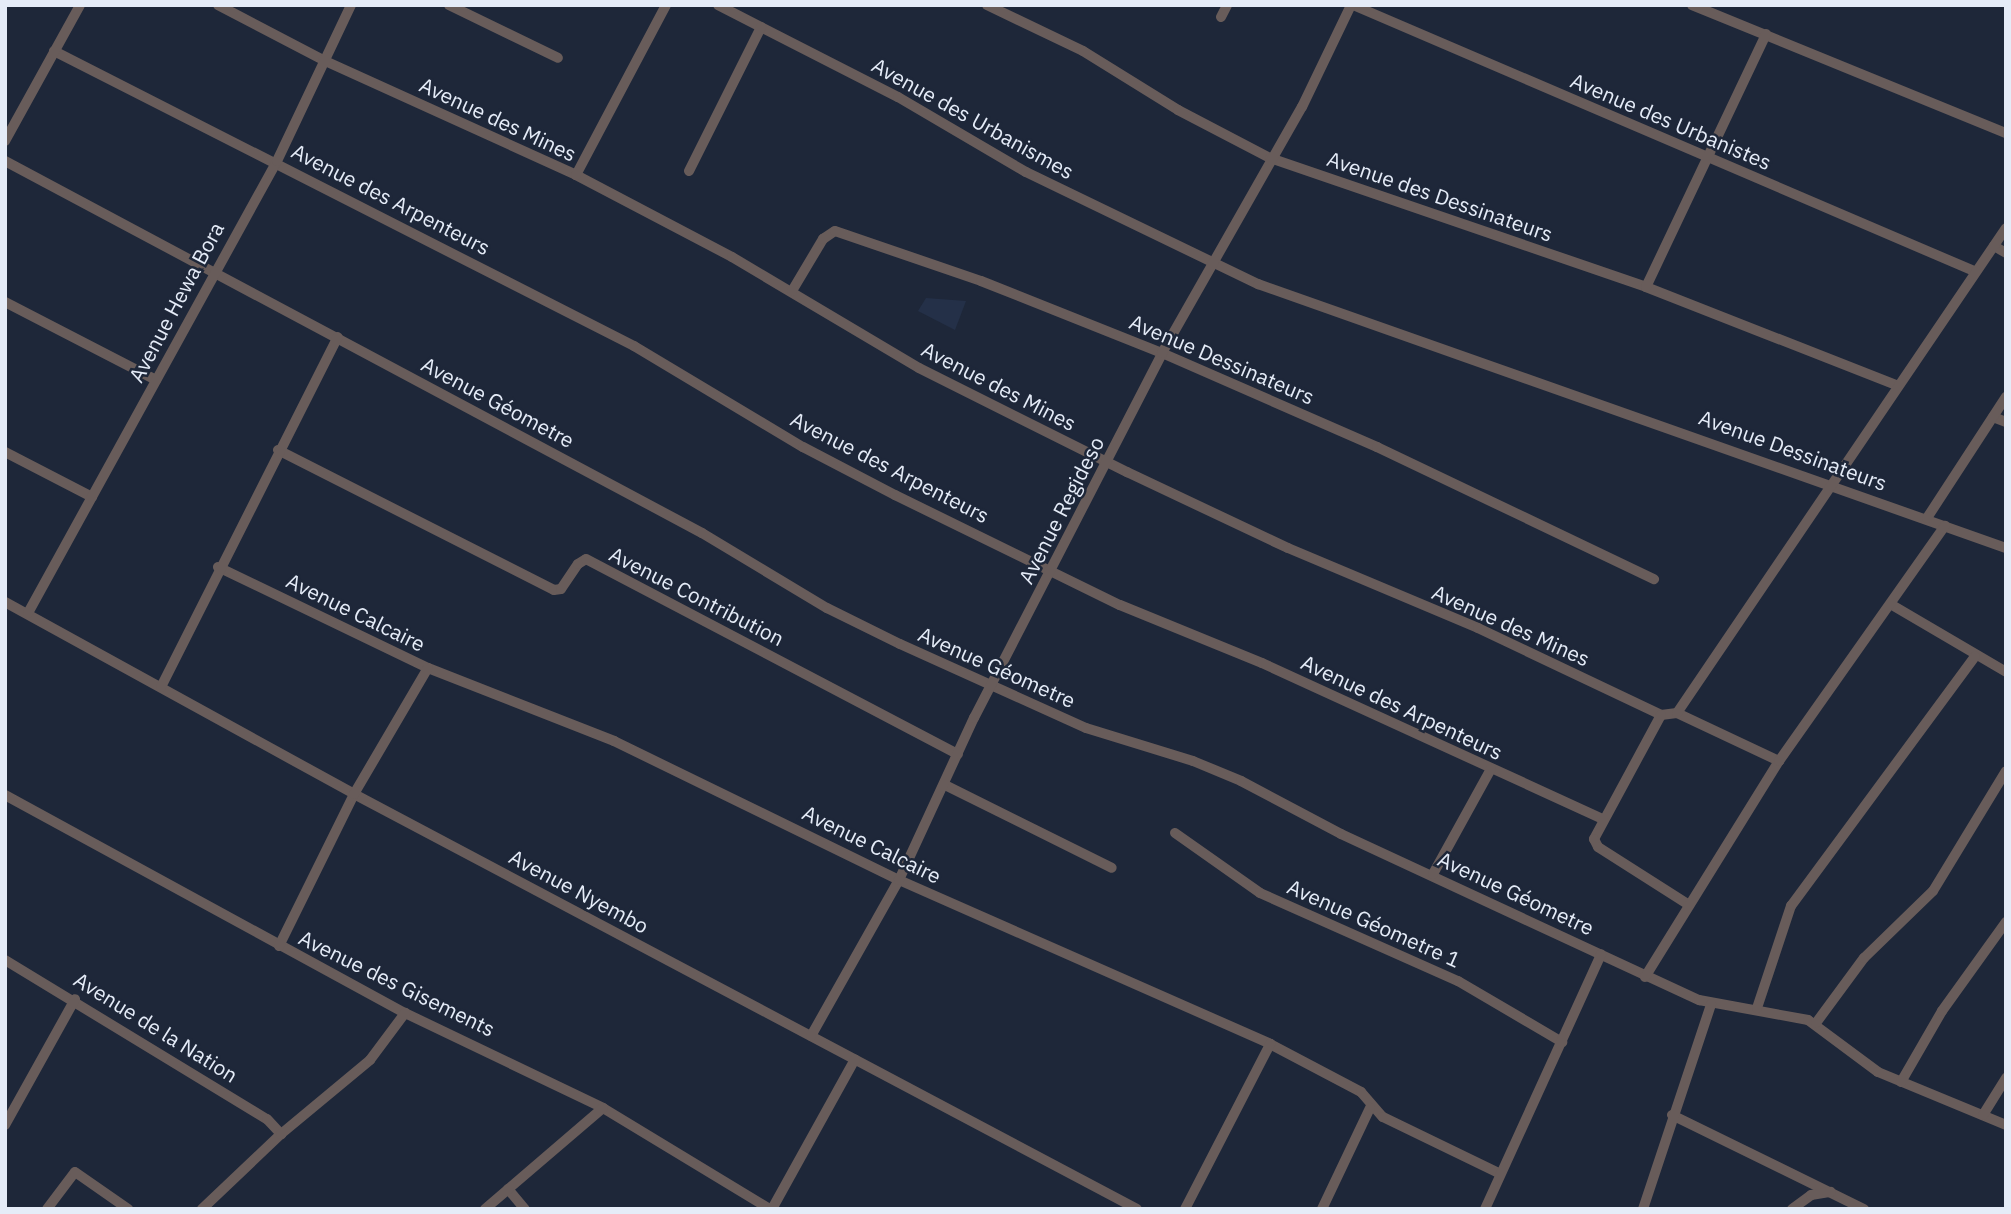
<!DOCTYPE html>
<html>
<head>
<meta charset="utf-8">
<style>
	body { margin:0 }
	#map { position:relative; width:2011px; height:1214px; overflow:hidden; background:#1e2739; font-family:"IBM Plex Sans",sans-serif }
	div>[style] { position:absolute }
	.built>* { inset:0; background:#243048 }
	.street>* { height:10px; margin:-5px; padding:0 5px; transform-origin:5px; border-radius:5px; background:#685c5a }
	span { translate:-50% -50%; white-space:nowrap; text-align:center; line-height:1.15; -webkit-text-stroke:5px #1e2739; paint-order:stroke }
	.street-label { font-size:21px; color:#e5ecf8 }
	.frame { position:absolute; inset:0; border:7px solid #e5ecf8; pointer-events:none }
</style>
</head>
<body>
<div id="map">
	<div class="built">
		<i style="clip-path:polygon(926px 298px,966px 301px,955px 330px,918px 311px)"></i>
	</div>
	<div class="street">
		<i style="left:218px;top:5px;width:119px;rotate:27.6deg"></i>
		<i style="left:323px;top:60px;width:278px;rotate:24.4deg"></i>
		<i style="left:576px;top:175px;width:176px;rotate:27.7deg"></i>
		<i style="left:732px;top:257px;width:217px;rotate:30.7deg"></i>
		<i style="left:919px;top:368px;width:233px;rotate:26.6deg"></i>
		<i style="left:1127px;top:472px;width:178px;rotate:25.3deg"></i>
		<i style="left:1288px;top:548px;width:206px;rotate:22.8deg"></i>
		<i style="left:1478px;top:628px;width:203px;rotate:25.4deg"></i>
		<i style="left:1661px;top:715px;width:16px;rotate:-7deg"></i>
		<i style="left:1677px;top:713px;width:113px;rotate:25.2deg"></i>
		<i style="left:449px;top:5px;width:121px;rotate:25.9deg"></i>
		<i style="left:718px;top:5px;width:202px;rotate:27.1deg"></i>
		<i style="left:898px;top:97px;width:148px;rotate:30.4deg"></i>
		<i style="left:1026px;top:172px;width:258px;rotate:25.8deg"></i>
		<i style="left:1258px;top:284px;width:793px;rotate:19.44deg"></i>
		<i style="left:987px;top:5px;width:106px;rotate:25.6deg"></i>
		<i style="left:1083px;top:51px;width:112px;rotate:31.8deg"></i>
		<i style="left:1178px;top:110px;width:104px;rotate:27.6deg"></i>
		<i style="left:1270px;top:158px;width:398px;rotate:18.9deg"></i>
		<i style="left:1646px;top:287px;width:271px;rotate:21.4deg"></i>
		<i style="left:1353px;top:5px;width:676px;rotate:23.19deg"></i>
		<i style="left:1692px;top:5px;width:339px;rotate:22.2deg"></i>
		<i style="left:1221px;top:17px;width:13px;rotate:-63deg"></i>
		<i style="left:54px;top:51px;width:651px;rotate:26.96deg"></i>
		<i style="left:634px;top:346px;width:197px;rotate:30.9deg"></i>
		<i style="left:803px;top:447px;width:104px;rotate:27.6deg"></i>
		<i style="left:895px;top:495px;width:250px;rotate:26.1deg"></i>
		<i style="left:1120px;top:605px;width:153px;rotate:22.2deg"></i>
		<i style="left:1262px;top:663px;width:374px;rotate:24.6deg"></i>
		<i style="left:5px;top:141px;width:155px;rotate:-61.1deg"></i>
		<i style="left:5px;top:161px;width:790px;rotate:28.09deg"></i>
		<i style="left:702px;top:533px;width:146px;rotate:31deg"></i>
		<i style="left:827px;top:608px;width:81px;rotate:26.3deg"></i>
		<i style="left:900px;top:644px;width:204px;rotate:24.3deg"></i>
		<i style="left:1086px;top:728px;width:112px;rotate:17.1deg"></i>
		<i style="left:1193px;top:761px;width:52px;rotate:22.6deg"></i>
		<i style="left:1241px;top:781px;width:113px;rotate:27.9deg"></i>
		<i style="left:1341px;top:834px;width:395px;rotate:24.9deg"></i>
		<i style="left:1699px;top:1000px;width:111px;rotate:10.4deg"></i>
		<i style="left:1808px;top:1020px;width:87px;rotate:36.6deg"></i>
		<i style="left:1878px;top:1072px;width:139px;rotate:22.5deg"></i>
		<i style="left:689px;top:171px;width:161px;rotate:-63.4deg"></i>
		<i style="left:576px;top:175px;width:192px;rotate:-62.1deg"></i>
		<i style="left:1994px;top:246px;width:14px;rotate:30deg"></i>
		<i style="left:1646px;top:287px;width:280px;rotate:-64.6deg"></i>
		<i style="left:792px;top:291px;width:61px;rotate:-59.2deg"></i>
		<i style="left:823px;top:239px;width:14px;rotate:-34deg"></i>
		<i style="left:835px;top:231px;width:154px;rotate:18.9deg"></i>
		<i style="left:981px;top:281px;width:195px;rotate:21.7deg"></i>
		<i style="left:1162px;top:353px;width:235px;rotate:23.6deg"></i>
		<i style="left:1377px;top:447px;width:307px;rotate:25.5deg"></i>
		<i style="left:5px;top:302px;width:170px;rotate:27.3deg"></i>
		<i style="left:1993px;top:417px;width:14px;rotate:21deg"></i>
		<i style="left:278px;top:450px;width:309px;rotate:26.9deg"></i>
		<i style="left:554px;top:590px;width:7px;rotate:-8deg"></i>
		<i style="left:561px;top:589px;width:30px;rotate:-56deg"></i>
		<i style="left:578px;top:564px;width:9px;rotate:-32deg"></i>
		<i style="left:586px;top:559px;width:420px;rotate:27.7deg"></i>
		<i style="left:5px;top:452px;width:98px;rotate:27.3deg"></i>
		<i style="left:1927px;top:518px;width:145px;rotate:-56.9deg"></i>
		<i style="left:218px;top:567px;width:233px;rotate:25.7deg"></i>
		<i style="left:428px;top:668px;width:200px;rotate:21.4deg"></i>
		<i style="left:614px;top:741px;width:317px;rotate:26deg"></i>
		<i style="left:899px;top:880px;width:406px;rotate:23.8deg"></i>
		<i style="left:1270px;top:1044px;width:103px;rotate:27.8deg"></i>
		<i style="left:1361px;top:1092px;width:33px;rotate:49deg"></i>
		<i style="left:1383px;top:1117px;width:129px;rotate:25.8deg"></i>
		<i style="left:5px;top:602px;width:398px;rotate:28.8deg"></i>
		<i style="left:354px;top:794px;width:886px;rotate:27.92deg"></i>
		<i style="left:1892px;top:605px;width:132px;rotate:30.4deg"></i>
		<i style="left:28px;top:613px;width:516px;rotate:-61.15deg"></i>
		<i style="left:277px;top:161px;width:173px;rotate:-64.6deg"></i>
		<i style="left:161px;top:687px;width:392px;rotate:-63.2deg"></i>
		<i style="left:1677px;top:713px;width:586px;rotate:-55.85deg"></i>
		<i style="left:1661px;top:715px;width:141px;rotate:118.4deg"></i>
		<i style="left:1594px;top:839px;width:9px;rotate:63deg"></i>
		<i style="left:1598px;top:847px;width:108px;rotate:32.5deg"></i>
		<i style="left:945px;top:785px;width:186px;rotate:26.4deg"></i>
		<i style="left:5px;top:795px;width:456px;rotate:28.6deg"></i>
		<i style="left:405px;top:1013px;width:220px;rotate:25.6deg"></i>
		<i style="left:603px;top:1108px;width:195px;rotate:31.2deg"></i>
		<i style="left:1175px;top:833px;width:104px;rotate:35.2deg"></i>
		<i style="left:1260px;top:893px;width:217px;rotate:24deg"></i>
		<i style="left:1458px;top:981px;width:121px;rotate:30.4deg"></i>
		<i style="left:1433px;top:874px;width:120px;rotate:-61.1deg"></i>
		<i style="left:279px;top:946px;width:169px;rotate:-63.7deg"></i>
		<i style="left:354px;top:794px;width:146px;rotate:-59.6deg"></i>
		<i style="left:5px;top:960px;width:306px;rotate:31.3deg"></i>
		<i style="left:267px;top:1119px;width:21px;rotate:47deg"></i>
		<i style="left:1645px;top:977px;width:254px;rotate:-58.2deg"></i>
		<i style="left:1779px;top:761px;width:288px;rotate:-54.8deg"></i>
		<i style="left:1757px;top:1008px;width:108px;rotate:-71.6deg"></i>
		<i style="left:1791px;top:906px;width:310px;rotate:-53.6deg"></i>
		<i style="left:1816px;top:1023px;width:81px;rotate:-53.6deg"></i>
		<i style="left:1864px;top:958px;width:96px;rotate:-44.2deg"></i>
		<i style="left:1933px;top:891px;width:140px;rotate:-58.7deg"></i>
		<i style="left:811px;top:1036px;width:179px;rotate:-60.6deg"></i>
		<i style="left:899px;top:880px;width:179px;rotate:-65.2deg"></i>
		<i style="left:974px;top:718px;width:411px;rotate:-62.7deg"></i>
		<i style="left:1162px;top:353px;width:283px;rotate:-60.4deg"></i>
		<i style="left:1302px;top:107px;width:113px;rotate:-64.3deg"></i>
		<i style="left:1901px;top:1082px;width:82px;rotate:-60deg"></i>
		<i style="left:1942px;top:1011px;width:110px;rotate:-54.3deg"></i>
		<i style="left:1672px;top:1115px;width:214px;rotate:26.1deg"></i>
		<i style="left:1983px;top:1115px;width:44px;rotate:-58.1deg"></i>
		<i style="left:5px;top:1125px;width:144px;rotate:-60.9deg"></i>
		<i style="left:508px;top:1189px;width:26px;rotate:50deg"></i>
		<i style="left:47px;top:1209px;width:46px;rotate:-52.9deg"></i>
		<i style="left:75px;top:1172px;width:65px;rotate:34.9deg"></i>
		<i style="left:202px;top:1209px;width:109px;rotate:-43.5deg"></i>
		<i style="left:281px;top:1134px;width:116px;rotate:-39.7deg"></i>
		<i style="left:370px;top:1060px;width:59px;rotate:-53.3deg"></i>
		<i style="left:485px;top:1209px;width:155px;rotate:-40.6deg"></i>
		<i style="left:772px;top:1209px;width:171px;rotate:-61deg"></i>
		<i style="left:1185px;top:1209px;width:186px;rotate:-62.7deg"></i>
		<i style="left:1322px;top:1209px;width:112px;rotate:-64.6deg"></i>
		<i style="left:1485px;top:1209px;width:280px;rotate:-65.5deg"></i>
		<i style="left:1643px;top:1209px;width:216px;rotate:-71.6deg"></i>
		<i style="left:1792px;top:1209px;width:24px;rotate:-36deg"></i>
		<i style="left:1811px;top:1195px;width:20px;rotate:-9deg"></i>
	</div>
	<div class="street-label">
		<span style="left:973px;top:118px;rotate:29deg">Avenue des Urbanismes</span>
		<span style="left:498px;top:119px;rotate:25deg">Avenue des Mines</span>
		<span style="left:1671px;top:121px;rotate:23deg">Avenue des Urbanistes</span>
		<span style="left:1440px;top:196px;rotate:19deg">Avenue des Dessinateurs</span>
		<span style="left:391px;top:199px;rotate:27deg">Avenue des Arpenteurs</span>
		<span style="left:176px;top:302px;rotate:-62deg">Avenue Hewa Bora</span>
		<span style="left:1222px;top:359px;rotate:23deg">Avenue Dessinateurs</span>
		<span style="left:999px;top:386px;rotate:27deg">Avenue des Mines</span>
		<span style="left:498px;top:402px;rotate:28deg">Avenue Géometre</span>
		<span style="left:1793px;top:450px;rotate:20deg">Avenue Dessinateurs</span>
		<span style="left:890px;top:467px;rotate:27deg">Avenue des Arpenteurs</span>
		<span style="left:1061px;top:510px;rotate:-63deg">Avenue Regideso</span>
		<span style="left:697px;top:596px;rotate:27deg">Avenue Contribution</span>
		<span style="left:356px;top:612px;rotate:26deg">Avenue Calcaire</span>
		<span style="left:1511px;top:625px;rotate:24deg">Avenue des Mines</span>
		<span style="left:997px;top:667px;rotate:24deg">Avenue Géometre</span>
		<span style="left:1402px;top:707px;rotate:25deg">Avenue des Arpenteurs</span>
		<span style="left:872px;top:844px;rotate:26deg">Avenue Calcaire</span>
		<span style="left:579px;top:891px;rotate:28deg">Avenue Nyembo</span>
		<span style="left:1516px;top:893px;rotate:25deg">Avenue Géometre</span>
		<span style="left:1374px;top:923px;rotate:24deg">Avenue Géometre 1</span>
		<span style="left:397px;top:983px;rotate:26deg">Avenue des Gisements</span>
		<span style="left:156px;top:1027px;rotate:32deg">Avenue de la Nation</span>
	</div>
	<div class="frame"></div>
</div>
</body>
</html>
